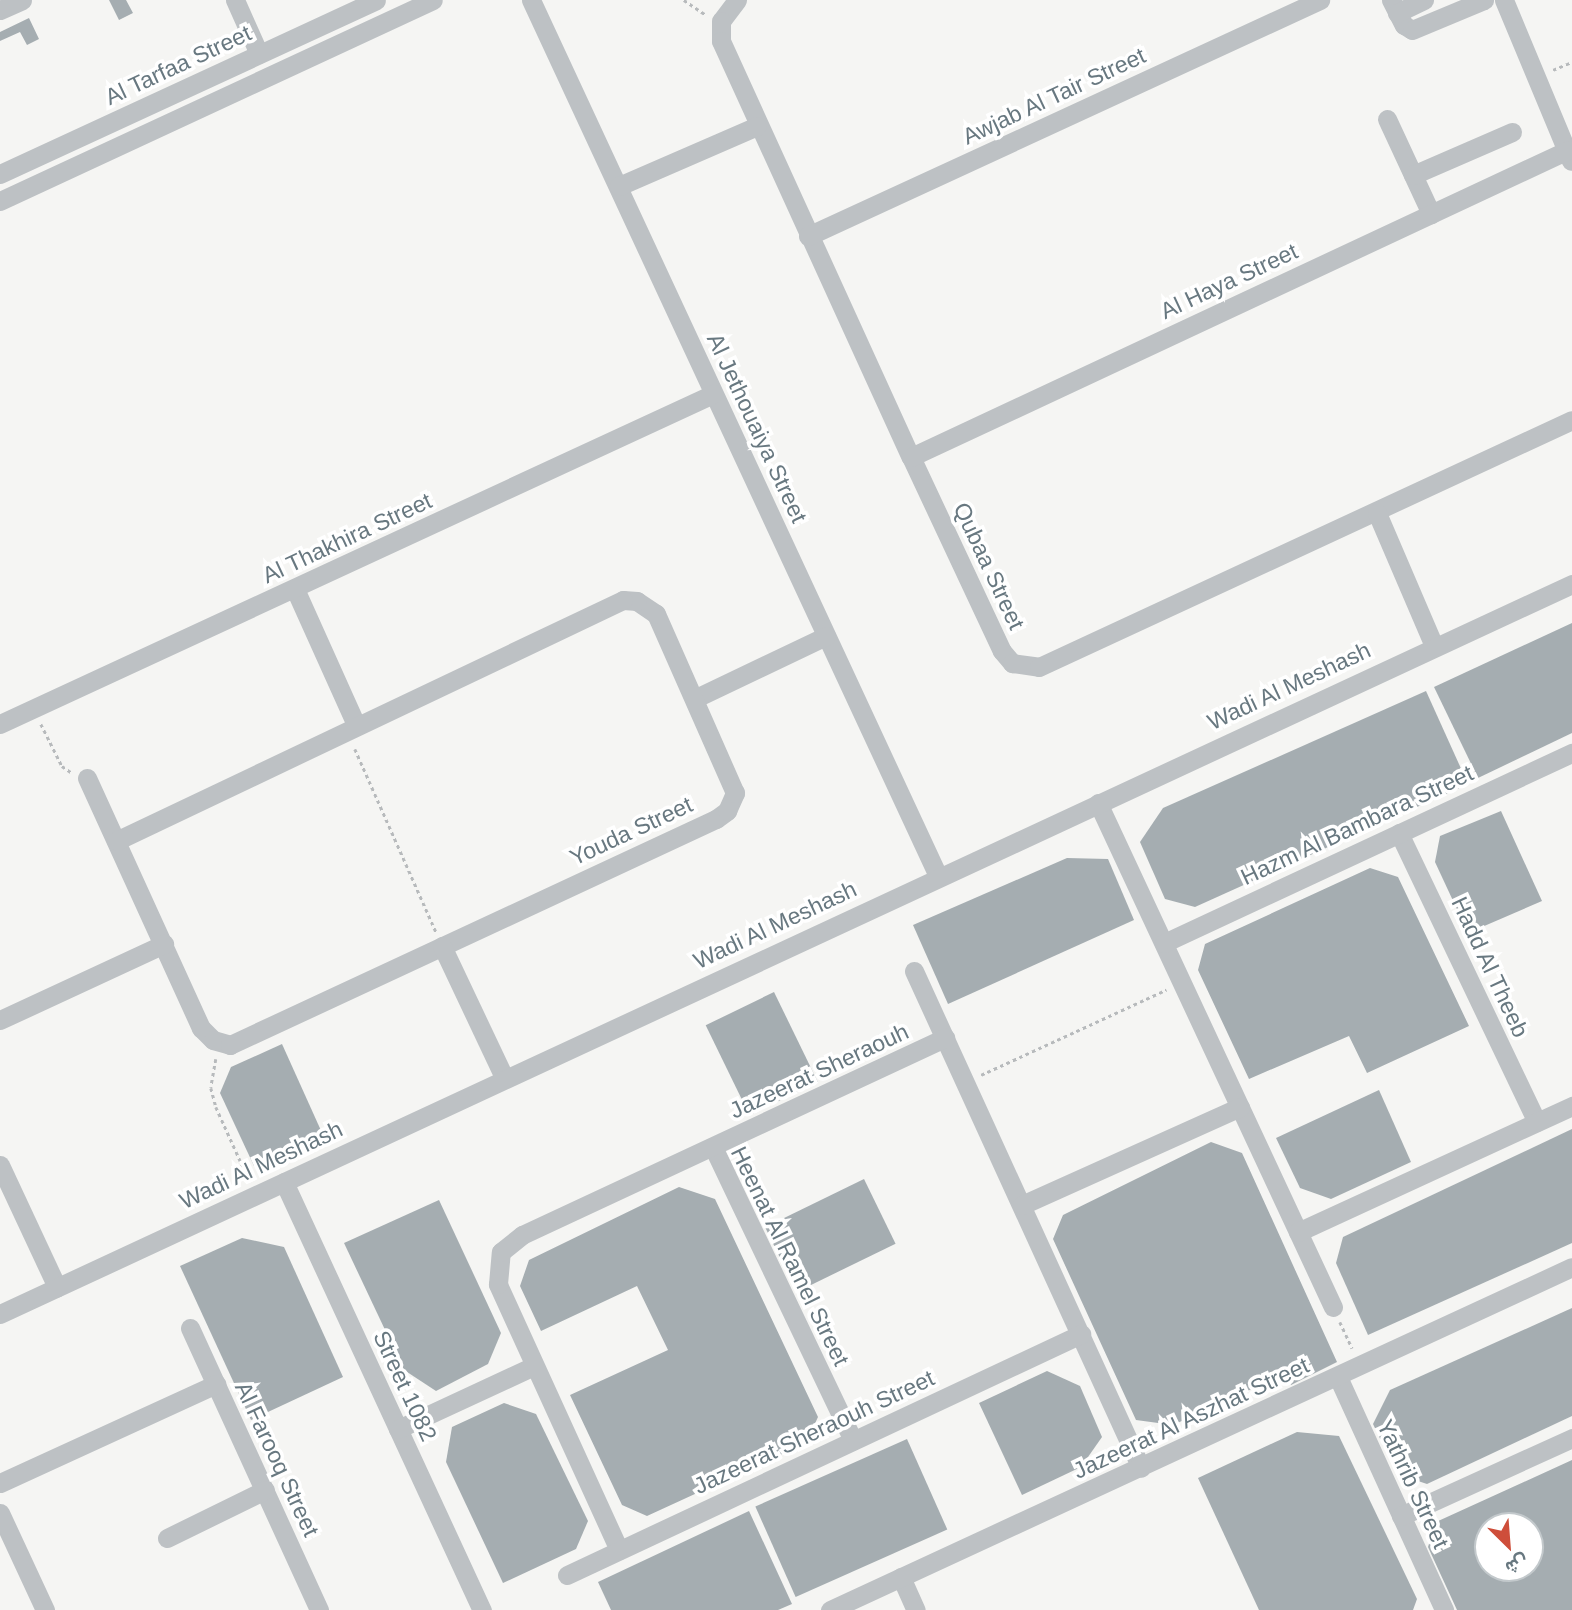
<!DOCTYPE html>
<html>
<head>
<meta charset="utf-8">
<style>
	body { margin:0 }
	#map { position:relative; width:1572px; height:1610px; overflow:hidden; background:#f5f5f3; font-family:Helvetica,Vazirmatn,sans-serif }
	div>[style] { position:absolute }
	.building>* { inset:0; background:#a5adb1; transform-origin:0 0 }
	.path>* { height:2.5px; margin-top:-1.25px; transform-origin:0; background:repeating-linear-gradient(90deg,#b7babc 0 3.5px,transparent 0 7px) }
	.minor>* { height:19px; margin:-9.5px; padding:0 9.5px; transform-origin:9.5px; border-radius:9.5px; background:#bdc1c4 }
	span { translate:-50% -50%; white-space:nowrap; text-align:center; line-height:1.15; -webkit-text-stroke:7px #fff; paint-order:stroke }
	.street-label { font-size:23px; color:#687880 }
	.north { position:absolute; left:1474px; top:1512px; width:70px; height:70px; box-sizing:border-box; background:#fff; border:2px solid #c3c9cc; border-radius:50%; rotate:155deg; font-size:19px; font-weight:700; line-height:28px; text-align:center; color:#687880 }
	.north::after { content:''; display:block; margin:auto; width:24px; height:32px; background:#ce4e3a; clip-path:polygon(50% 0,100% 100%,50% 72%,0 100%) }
</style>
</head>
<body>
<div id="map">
	<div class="building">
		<i style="clip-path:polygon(109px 0,126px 0,133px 13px,119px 20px)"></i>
		<i style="clip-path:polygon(29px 18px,39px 39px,27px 45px,20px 32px,0 41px,0 32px)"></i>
		<i style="clip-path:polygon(1572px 623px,1572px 733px,1478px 778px,1434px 687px)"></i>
		<i style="clip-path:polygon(1426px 691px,1468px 784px,1195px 907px,1165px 899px,1140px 842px,1163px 808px)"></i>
		<i style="clip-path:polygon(1501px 811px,1542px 901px,1468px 933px,1435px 862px,1440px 836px)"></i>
		<i style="clip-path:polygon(1067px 858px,1108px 859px,1134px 920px,948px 1004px,913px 925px)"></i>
		<i style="clip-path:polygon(1370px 868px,1398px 877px,1469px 1026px,1367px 1073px,1349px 1036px,1249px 1079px,1198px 970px,1205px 944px)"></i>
		<i style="left:774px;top:992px;width:100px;height:76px;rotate:64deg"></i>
		<i style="clip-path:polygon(282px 1044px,323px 1135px,254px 1166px,220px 1093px,231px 1067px)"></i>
		<i style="clip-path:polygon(1379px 1090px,1411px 1162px,1331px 1199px,1300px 1188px,1276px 1138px)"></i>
		<i style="clip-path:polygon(1572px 1129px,1572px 1243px,1368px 1335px,1336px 1263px,1343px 1237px)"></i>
		<i style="clip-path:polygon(1211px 1142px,1242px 1153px,1337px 1362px,1291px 1385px,1287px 1373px,1173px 1425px,1136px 1420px,1053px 1239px,1063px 1215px)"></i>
		<i style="left:864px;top:1179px;width:72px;height:110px;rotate:64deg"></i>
		<i style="clip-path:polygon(679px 1187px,715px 1199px,818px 1417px,806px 1443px,647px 1516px,622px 1505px,570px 1395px,668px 1350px,637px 1286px,541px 1331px,520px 1286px,529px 1260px)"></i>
		<i style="clip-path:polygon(439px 1200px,501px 1333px,488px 1364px,436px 1391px,404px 1370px,344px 1243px)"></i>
		<i style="clip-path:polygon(242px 1238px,284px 1247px,343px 1377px,251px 1420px,180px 1266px)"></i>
		<i style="clip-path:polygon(1572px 1308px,1572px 1416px,1427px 1484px,1397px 1474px,1373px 1424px,1390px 1390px)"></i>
		<i style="clip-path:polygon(1047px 1371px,1080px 1386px,1102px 1437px,1081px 1467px,1022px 1495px,979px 1403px)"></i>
		<i style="clip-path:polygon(504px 1403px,536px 1414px,588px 1521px,576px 1549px,503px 1583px,446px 1462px,452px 1427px)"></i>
		<i style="clip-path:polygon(1297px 1432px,1339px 1436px,1417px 1599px,1413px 1610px,1259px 1610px,1198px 1478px)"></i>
		<i style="left:907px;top:1439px;width:99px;height:166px;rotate:66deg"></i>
		<i style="clip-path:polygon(evenodd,1572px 1460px,1572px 1610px,1457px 1610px,1428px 1547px,1436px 1522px,1572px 1460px,1488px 1526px,1530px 1526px,1530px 1568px,1488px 1568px,1488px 1526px)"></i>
		<i style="clip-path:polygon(749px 1511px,792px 1604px,778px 1610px,611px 1610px,598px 1582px)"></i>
	</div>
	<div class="path">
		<i style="left:684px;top:0;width:25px;rotate:34deg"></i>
		<i style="left:1553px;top:70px;width:21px;rotate:-23deg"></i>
		<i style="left:41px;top:724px;width:47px;rotate:63.4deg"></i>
		<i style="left:62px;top:766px;width:12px;rotate:35deg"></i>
		<i style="left:355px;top:749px;width:200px;rotate:66.1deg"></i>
		<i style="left:216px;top:1059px;width:29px;rotate:100deg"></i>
		<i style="left:211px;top:1088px;width:20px;rotate:75deg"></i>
		<i style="left:216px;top:1107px;width:78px;rotate:65.7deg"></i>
		<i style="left:981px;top:1075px;width:204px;rotate:-24.7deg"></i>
		<i style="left:1340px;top:1322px;width:29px;rotate:65deg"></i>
	</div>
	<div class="minor">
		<i style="left:235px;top:0;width:59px;rotate:66deg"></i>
		<i style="left:531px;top:0;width:966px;rotate:65.08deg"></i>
		<i style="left:737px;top:0;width:26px;rotate:127deg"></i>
		<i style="left:721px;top:21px;width:20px;rotate:90deg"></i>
		<i style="left:721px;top:41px;width:457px;rotate:65.5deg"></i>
		<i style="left:911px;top:457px;width:214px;rotate:64.9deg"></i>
		<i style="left:1002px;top:651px;width:16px;rotate:50deg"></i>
		<i style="left:1012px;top:663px;width:27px;rotate:8deg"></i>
		<i style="left:1039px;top:667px;width:587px;rotate:-24.86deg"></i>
		<i style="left:1391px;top:0;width:28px;rotate:63deg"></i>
		<i style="left:1404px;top:25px;width:9px;rotate:32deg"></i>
		<i style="left:1412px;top:30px;width:78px;rotate:-22.6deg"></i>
		<i style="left:1504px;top:0;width:174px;rotate:67.4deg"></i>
		<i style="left:0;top:10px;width:24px;rotate:-24deg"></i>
		<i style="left:1397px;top:13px;width:30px;rotate:-26deg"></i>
		<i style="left:1387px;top:119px;width:105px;rotate:65.1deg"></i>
		<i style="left:0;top:174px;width:414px;rotate:-24.8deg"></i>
		<i style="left:1413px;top:175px;width:108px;rotate:-23.5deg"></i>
		<i style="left:619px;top:186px;width:150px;rotate:-23.5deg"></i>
		<i style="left:0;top:201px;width:477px;rotate:-24.9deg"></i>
		<i style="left:808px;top:236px;width:564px;rotate:-24.75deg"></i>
		<i style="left:911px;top:457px;width:725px;rotate:-25.05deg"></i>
		<i style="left:1377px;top:513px;width:145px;rotate:66.8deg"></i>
		<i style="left:295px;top:589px;width:149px;rotate:65.8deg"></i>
		<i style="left:696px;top:698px;width:144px;rotate:-25.5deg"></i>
		<i style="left:0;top:724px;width:786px;rotate:-24.84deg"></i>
		<i style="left:87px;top:778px;width:275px;rotate:65.5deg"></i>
		<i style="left:201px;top:1028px;width:17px;rotate:45deg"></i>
		<i style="left:213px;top:1040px;width:18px;rotate:16deg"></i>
		<i style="left:230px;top:1045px;width:536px;rotate:-24.94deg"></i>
		<i style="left:716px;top:819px;width:14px;rotate:-36deg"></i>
		<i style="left:727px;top:811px;width:20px;rotate:-66deg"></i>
		<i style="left:735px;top:793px;width:196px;rotate:-113.8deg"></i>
		<i style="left:656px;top:614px;width:23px;rotate:-146deg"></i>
		<i style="left:637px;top:601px;width:14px;rotate:-176deg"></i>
		<i style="left:623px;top:600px;width:561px;rotate:154.58deg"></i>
		<i style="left:1098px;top:803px;width:556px;rotate:65deg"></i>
		<i style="left:1399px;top:833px;width:320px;rotate:64.5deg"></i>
		<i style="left:1164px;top:943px;width:450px;rotate:-25deg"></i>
		<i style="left:442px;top:946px;width:145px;rotate:64.7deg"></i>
		<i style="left:914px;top:971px;width:546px;rotate:65.45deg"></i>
		<i style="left:0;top:1020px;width:181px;rotate:-24.9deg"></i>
		<i style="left:714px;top:1149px;width:323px;rotate:64.5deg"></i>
		<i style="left:0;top:1165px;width:135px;rotate:65deg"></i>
		<i style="left:284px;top:1182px;width:472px;rotate:65.2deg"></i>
		<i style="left:1022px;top:1205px;width:239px;rotate:-24.2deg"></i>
		<i style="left:1298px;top:1232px;width:302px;rotate:-24.7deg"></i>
		<i style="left:0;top:1314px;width:1733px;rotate:-24.91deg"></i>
		<i style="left:190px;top:1328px;width:310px;rotate:65.4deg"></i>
		<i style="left:1338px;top:1377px;width:256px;rotate:65.5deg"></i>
		<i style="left:398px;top:1429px;width:150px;rotate:-24.9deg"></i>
		<i style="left:0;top:1483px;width:238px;rotate:-24.6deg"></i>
		<i style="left:0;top:1513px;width:107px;rotate:65.1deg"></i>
		<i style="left:1401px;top:1516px;width:188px;rotate:-24.5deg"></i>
		<i style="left:167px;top:1538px;width:109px;rotate:-26.1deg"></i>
		<i style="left:619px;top:1550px;width:292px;rotate:-114.5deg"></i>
		<i style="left:498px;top:1284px;width:32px;rotate:-85deg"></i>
		<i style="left:501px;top:1252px;width:27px;rotate:-39deg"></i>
		<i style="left:522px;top:1235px;width:467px;rotate:-25deg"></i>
		<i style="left:567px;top:1575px;width:568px;rotate:-25.12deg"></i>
		<i style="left:901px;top:1577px;width:36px;rotate:66deg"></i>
		<i style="left:830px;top:1610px;width:817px;rotate:-24.81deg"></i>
	</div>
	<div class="street-label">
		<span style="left:178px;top:65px;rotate:-25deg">Al Tarfaa Street</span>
		<span style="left:1054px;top:96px;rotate:-25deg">Awjab Al Tair Street</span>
		<span style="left:1229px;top:281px;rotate:-25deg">Al Haya Street</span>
		<span style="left:757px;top:428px;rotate:65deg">Al Jethouaiya Street</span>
		<span style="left:347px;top:538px;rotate:-25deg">Al Thakhira Street</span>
		<span style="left:989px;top:566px;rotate:65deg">Qubaa Street</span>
		<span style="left:1289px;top:686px;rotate:-25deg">Wadi Al Meshash</span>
		<span style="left:1357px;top:825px;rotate:-25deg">Hazm Al Bambara Street</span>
		<span style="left:631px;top:831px;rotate:-25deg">Youda Street</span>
		<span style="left:775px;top:925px;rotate:-25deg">Wadi Al Meshash</span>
		<span style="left:1490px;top:967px;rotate:65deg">Hadd Al Theeb</span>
		<span style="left:819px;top:1071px;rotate:-25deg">Jazeerat Sheraouh</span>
		<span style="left:261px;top:1165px;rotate:-25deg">Wadi Al Meshash</span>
		<span style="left:790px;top:1256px;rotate:64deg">Heenat Al Ramel Street</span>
		<span style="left:405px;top:1386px;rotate:65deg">Street 1082</span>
		<span style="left:1191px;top:1418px;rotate:-25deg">Jazeerat Al Aszhat Street</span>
		<span style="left:814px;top:1432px;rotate:-25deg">Jazeerat Sheraouh Street</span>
		<span style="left:277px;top:1459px;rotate:65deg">Al Farooq Street</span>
		<span style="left:1413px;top:1484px;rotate:65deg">Yathrib Street</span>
	</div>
	<div class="north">ش</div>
</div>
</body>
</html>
